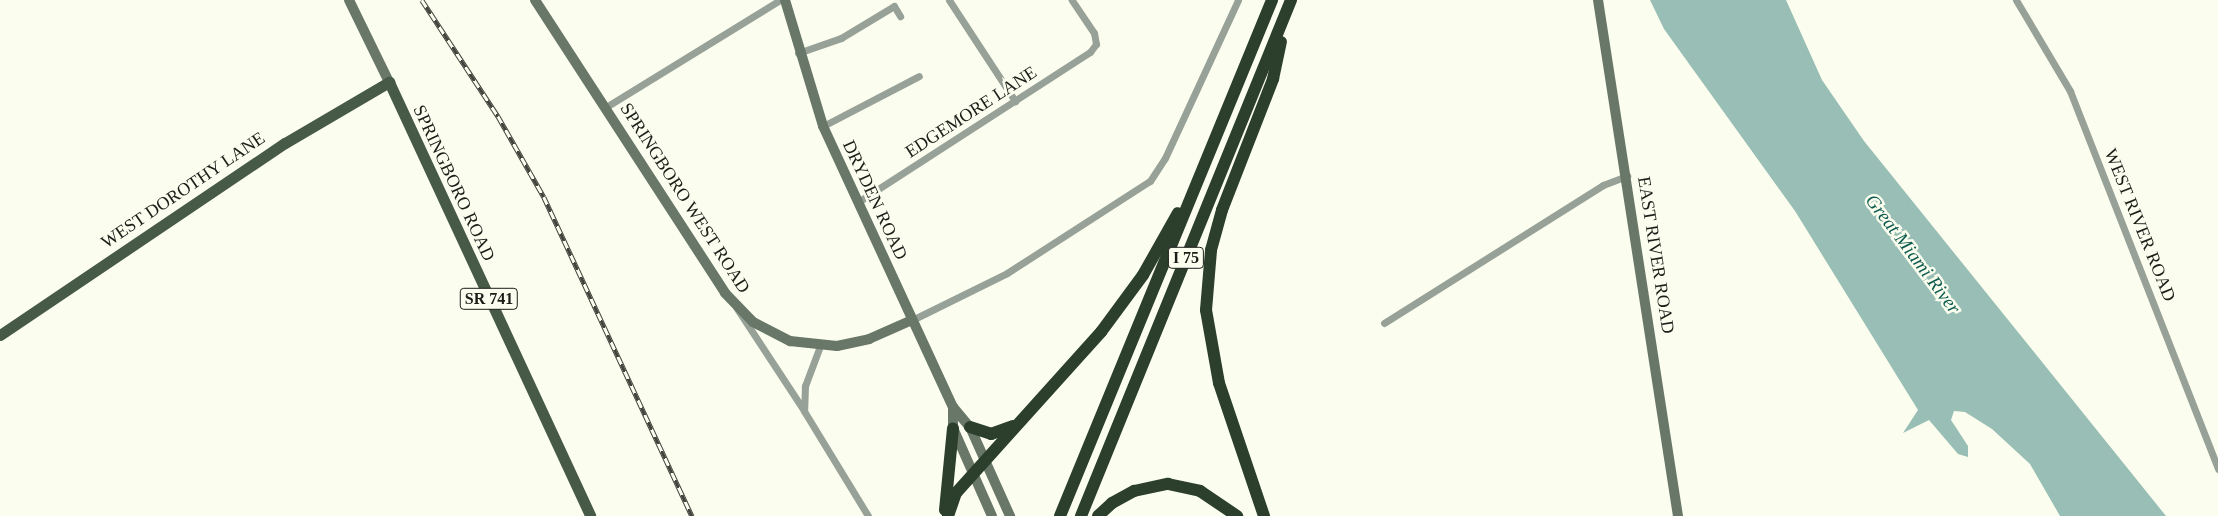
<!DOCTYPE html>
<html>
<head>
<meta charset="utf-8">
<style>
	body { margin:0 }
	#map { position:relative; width:2218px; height:516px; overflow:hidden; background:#fbfdef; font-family:Georgia,serif }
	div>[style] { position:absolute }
	.water>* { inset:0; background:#98beb5 }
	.street>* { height:7px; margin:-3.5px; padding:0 3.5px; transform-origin:3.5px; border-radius:3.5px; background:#97a197 }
	.secondary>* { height:10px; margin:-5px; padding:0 5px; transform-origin:5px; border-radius:5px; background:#687768 }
	.primary>* { height:11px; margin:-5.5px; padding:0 5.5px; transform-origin:5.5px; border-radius:5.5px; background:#475947 }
	.highway>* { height:12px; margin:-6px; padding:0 6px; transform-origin:6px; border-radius:6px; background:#2b3f2c }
	.rail>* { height:4.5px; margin-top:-2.25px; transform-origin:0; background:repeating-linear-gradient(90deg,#fbfdef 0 8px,#42433c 0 16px); box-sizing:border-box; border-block:1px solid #42433c }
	span { translate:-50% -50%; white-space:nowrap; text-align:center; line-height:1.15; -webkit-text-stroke:5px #fbfdef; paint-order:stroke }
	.shield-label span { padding:1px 4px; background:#fbfdef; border:1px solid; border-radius:4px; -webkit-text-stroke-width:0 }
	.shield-label { font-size:16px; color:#1d1d18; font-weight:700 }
	.street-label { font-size:18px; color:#1d1d18 }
	.water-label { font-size:19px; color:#0e5b4f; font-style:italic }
</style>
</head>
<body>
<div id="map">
	<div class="water">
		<i style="clip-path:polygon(1650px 0,1786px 0,1822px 80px,1864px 141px,2166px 516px,2060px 516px,2030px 464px,1992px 429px,1965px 412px,1954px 411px,1951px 420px,1968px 446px,1968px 457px,1958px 454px,1929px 420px,1903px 433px,1918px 410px,1795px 211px,1664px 29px)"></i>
	</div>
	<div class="street">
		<i style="left:949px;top:0;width:121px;rotate:56.8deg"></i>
		<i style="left:2016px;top:0;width:106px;rotate:59.3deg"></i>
		<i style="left:2070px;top:91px;width:406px;rotate:68.6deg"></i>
		<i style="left:798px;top:53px;width:46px;rotate:-19.2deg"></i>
		<i style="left:841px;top:38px;width:62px;rotate:-31.1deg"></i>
		<i style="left:894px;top:6px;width:12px;rotate:59deg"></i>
		<i style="left:606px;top:107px;width:204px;rotate:-31.6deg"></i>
		<i style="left:823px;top:126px;width:108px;rotate:-27.5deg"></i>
		<i style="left:858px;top:202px;width:276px;rotate:-32.9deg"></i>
		<i style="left:1090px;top:52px;width:10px;rotate:-53deg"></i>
		<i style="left:1096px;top:44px;width:11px;rotate:-100deg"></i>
		<i style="left:1094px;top:33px;width:40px;rotate:-124deg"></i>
		<i style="left:736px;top:307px;width:122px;rotate:56.7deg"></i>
		<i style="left:912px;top:320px;width:106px;rotate:-26.3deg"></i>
		<i style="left:1007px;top:273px;width:170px;rotate:-32.8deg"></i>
		<i style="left:1150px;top:181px;width:27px;rotate:-57deg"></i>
		<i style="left:1165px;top:158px;width:174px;rotate:-65.2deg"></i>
		<i style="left:1384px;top:323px;width:259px;rotate:-32.2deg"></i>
		<i style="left:1603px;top:185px;width:26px;rotate:-21deg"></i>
		<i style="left:820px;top:346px;width:43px;rotate:110.6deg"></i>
		<i style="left:805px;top:386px;width:25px;rotate:92deg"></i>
		<i style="left:804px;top:411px;width:123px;rotate:58.6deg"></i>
	</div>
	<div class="secondary">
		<i style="left:349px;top:0;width:91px;rotate:64deg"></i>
		<i style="left:535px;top:0;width:349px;rotate:57deg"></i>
		<i style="left:725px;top:293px;width:40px;rotate:46deg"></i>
		<i style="left:753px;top:322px;width:42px;rotate:27.2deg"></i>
		<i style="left:790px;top:341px;width:47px;rotate:6.1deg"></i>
		<i style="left:837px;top:346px;width:33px;rotate:-12deg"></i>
		<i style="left:869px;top:339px;width:47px;rotate:-23.8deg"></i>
		<i style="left:785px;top:0;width:132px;rotate:73.2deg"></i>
		<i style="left:823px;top:126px;width:310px;rotate:65.2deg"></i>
		<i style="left:953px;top:407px;width:26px;rotate:50deg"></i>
		<i style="left:970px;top:427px;width:98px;rotate:65.8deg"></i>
		<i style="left:1598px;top:0;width:522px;rotate:81.19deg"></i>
		<i style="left:953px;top:407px;width:21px;rotate:90deg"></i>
		<i style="left:953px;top:428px;width:96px;rotate:66.1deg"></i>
	</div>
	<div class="primary">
		<i style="left:0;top:335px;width:344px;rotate:-34deg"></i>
		<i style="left:285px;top:143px;width:121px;rotate:-30.4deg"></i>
		<i style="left:389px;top:82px;width:478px;rotate:65.1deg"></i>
	</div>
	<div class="highway">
		<i style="left:970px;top:427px;width:22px;rotate:18deg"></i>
		<i style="left:991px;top:434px;width:23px;rotate:-20deg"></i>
		<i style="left:945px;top:510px;width:82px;rotate:-84.4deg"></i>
		<i style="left:948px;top:516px;width:24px;rotate:-71deg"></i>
		<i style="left:956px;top:493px;width:217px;rotate:-48deg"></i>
		<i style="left:1101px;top:332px;width:71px;rotate:-53.6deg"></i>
		<i style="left:1143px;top:275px;width:71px;rotate:-60.6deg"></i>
		<i style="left:1060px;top:516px;width:558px;rotate:-67.66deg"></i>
		<i style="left:1081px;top:516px;width:557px;rotate:-67.85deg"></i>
		<i style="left:1098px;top:516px;width:19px;rotate:-43deg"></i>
		<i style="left:1112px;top:503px;width:25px;rotate:-29deg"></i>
		<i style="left:1134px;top:491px;width:35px;rotate:-12deg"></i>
		<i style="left:1168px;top:484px;width:33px;rotate:12deg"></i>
		<i style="left:1200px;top:491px;width:45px;rotate:34deg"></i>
		<i style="left:1264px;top:516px;width:140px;rotate:-108.7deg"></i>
		<i style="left:1219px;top:383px;width:74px;rotate:-100.1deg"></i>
		<i style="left:1206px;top:310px;width:60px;rotate:-85.2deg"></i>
		<i style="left:1211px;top:250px;width:41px;rotate:-74.6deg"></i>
		<i style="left:1222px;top:210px;width:141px;rotate:-68.7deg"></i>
		<i style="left:1273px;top:79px;width:38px;rotate:-78deg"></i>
	</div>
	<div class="rail">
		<i style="left:422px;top:0;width:139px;rotate:56.8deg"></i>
		<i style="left:498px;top:116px;width:93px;rotate:60.4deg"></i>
		<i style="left:544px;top:197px;width:352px;rotate:65.1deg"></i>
	</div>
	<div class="shield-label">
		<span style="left:1186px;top:258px">I 75</span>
		<span style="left:489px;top:299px">SR 741</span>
	</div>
	<div class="street-label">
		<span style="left:971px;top:112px;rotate:-33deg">EDGEMORE LANE</span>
		<span style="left:454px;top:183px;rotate:65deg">SPRINGBORO ROAD</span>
		<span style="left:183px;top:190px;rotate:-34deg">WEST DOROTHY LANE</span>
		<span style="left:685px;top:198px;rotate:57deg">SPRINGBORO WEST ROAD</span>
		<span style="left:875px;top:200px;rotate:65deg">DRYDEN ROAD</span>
		<span style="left:2140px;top:225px;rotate:68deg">WEST RIVER ROAD</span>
		<span style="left:1656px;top:255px;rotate:81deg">EAST RIVER ROAD</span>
	</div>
	<div class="water-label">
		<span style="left:1913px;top:254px;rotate:53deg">Great Miami River</span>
	</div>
</div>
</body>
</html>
